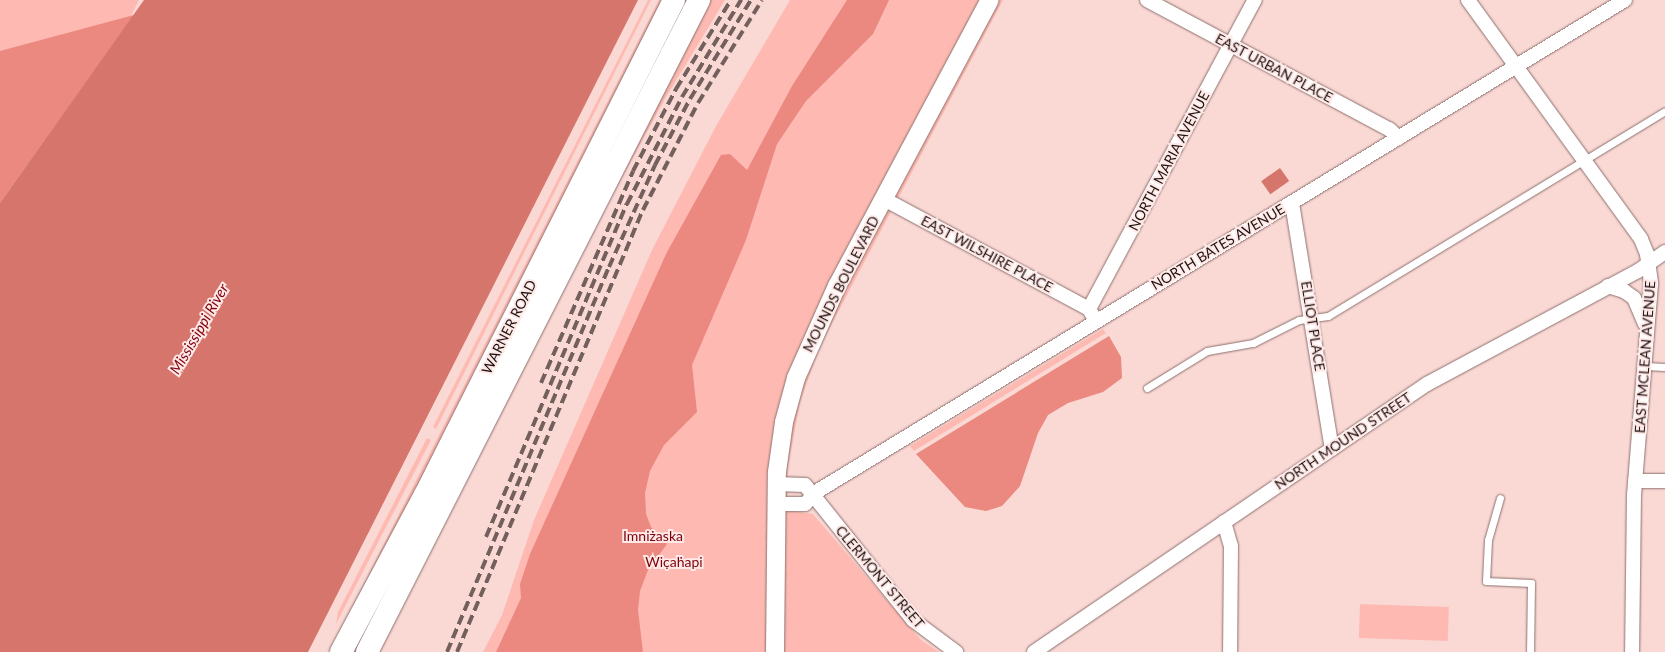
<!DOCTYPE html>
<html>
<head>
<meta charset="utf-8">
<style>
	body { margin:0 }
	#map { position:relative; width:1665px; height:652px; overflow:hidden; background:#fad9d5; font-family:Lato,sans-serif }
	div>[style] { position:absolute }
	.green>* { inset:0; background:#febab2; transform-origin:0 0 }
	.forest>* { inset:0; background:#eb887f }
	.water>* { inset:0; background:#d5756c; transform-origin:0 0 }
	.roads { filter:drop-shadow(0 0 1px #8d706d) drop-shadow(0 0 1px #8d706d) }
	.service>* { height:7px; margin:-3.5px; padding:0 3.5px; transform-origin:3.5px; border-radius:3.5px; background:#fff }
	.minor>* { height:14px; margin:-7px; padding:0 7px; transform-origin:7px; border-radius:7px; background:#fff }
	.tertiary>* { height:18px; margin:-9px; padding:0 9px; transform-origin:9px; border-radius:9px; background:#fff }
	.trunk>* { height:22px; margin:-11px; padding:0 11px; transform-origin:11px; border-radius:11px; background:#fff }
	.rail>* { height:4px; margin-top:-2px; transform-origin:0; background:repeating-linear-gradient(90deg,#73605d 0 10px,transparent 0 15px) }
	span { translate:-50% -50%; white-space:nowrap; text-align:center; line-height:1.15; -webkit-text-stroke:4px #fee9e7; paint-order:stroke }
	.street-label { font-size:14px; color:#1d1211 }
	.park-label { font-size:14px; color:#7e000c }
	.water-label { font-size:15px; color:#80020e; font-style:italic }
</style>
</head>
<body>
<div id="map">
	<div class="green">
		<i style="clip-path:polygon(0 0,139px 0,127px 24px,0 56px)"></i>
		<i style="clip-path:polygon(648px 0,651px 0,436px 429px,433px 427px)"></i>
		<i style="clip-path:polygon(659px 0,662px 0,400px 522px,346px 619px)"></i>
		<i style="clip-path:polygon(710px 0,725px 0,666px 97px,604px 210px)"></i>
		<i style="clip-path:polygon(790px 0,1003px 0,820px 346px,800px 402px,788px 466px,786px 510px,813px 514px,921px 640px,939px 652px,483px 652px,502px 615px,534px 520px,652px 250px,716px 126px)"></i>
		<i style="clip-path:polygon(1103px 329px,1106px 333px,914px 451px,910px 446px)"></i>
		<i style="clip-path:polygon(427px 438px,431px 440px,336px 624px,338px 612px)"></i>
		<i style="left:1360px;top:604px;width:89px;height:34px;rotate:2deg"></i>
	</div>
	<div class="forest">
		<i style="clip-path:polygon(847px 0,889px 0,873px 34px,806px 101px,777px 144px,746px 240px,692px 365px,697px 412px,664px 445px,650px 471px,645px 493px,646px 514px,651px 527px,667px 544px,648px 570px,640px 591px,638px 610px,643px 652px,496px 652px,521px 598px,520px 584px,530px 554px,667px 252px,721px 155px,730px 154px,747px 170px,792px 86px)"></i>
		<i style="clip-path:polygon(134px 15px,0 203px,0 51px)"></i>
		<i style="clip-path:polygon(1109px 336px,1121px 357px,1122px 378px,1103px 392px,1068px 403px,1048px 415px,1038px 433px,1020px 486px,1002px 506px,986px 511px,965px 507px,916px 454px)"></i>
	</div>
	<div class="water">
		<i style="clip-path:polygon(144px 0,638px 0,308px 652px,0 652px,0 203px)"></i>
		<i style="left:1280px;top:168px;width:16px;height:23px;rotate:55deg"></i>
	</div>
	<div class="roads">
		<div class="service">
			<i style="left:1645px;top:366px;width:20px;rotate:3deg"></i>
			<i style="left:1147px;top:388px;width:70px;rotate:-31.7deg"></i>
			<i style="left:1207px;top:351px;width:47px;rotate:-9.9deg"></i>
			<i style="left:1253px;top:343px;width:51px;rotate:-26.6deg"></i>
			<i style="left:1299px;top:320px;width:29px;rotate:-8deg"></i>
			<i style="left:1328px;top:316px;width:394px;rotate:-31.3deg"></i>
			<i style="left:1500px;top:498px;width:44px;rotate:105.9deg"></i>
			<i style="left:1488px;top:540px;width:41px;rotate:92.8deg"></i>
			<i style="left:1486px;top:581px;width:45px;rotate:2.5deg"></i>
			<i style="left:1531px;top:583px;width:69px;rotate:90.8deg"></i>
		</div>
		<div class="minor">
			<i style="left:1147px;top:0;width:274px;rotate:28.1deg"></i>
			<i style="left:1389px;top:129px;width:13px;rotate:42deg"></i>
			<i style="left:1468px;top:0;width:295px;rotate:54.1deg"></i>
			<i style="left:1641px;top:239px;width:16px;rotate:68deg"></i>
			<i style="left:1647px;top:254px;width:30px;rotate:82deg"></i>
			<i style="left:1651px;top:284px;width:211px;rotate:94.6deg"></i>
			<i style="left:1634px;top:494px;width:158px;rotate:90.7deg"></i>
			<i style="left:884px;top:199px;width:233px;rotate:28.2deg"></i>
			<i style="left:1292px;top:203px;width:249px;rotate:80.8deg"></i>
			<i style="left:1608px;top:286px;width:17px;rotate:17deg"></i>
			<i style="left:1624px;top:291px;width:12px;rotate:35deg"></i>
			<i style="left:1634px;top:298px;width:28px;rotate:67deg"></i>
			<i style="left:1096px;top:321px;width:14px;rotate:-120deg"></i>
			<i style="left:1089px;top:309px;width:351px;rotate:-61.8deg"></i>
			<i style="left:1635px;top:481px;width:30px"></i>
			<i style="left:776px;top:484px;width:29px;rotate:2deg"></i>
			<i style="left:805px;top:485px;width:173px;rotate:51.3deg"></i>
			<i style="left:913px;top:620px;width:54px;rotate:36.7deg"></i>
			<i style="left:776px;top:504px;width:29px"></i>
			<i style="left:805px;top:504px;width:16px;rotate:-47deg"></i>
			<i style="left:816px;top:492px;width:947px;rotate:-31.31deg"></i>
			<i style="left:1224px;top:522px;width:25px;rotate:74deg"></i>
			<i style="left:1231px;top:546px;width:106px;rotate:90.5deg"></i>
			<i style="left:1034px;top:652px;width:476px;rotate:-34.3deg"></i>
			<i style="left:1427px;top:384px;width:239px;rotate:-28.2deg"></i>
			<i style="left:1638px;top:271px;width:33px;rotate:-35deg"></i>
		</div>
		<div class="tertiary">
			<i style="left:775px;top:652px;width:180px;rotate:-89.4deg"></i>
			<i style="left:777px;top:472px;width:50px;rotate:-82deg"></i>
			<i style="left:784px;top:422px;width:46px;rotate:-74.7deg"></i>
			<i style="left:796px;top:378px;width:101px;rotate:-66deg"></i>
			<i style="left:837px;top:286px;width:324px;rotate:-61.9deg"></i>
		</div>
		<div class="trunk">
			<i style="left:341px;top:652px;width:178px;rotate:-61.9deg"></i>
			<i style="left:425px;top:495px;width:554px;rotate:-63.3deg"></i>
			<i style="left:367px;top:652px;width:732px;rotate:-63.01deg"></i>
		</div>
	</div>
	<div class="rail">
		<i style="left:541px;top:383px;width:231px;rotate:-66.5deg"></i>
		<i style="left:633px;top:171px;width:93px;rotate:-62.3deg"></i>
		<i style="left:676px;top:89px;width:105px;rotate:-58.3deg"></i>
		<i style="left:486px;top:537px;width:362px;rotate:-67.1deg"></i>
		<i style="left:627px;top:204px;width:120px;rotate:-62.8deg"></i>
		<i style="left:682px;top:97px;width:114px;rotate:-58.7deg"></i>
		<i style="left:447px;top:652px;width:418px;rotate:-67.2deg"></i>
		<i style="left:609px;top:267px;width:112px;rotate:-65.7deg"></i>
		<i style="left:655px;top:165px;width:75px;rotate:-62.1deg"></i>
		<i style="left:690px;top:99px;width:116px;rotate:-58.4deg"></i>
		<i style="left:457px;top:652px;width:480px;rotate:-67.2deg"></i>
		<i style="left:643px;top:210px;width:120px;rotate:-62.8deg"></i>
		<i style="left:698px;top:103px;width:121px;rotate:-58.1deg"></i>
	</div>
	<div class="street-label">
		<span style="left:1274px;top:68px;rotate:28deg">EAST URBAN PLACE</span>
		<span style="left:1169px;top:161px;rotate:-62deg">NORTH MARIA AVENUE</span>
		<span style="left:1218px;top:247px;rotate:-31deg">NORTH BATES AVENUE</span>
		<span style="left:987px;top:254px;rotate:28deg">EAST WILSHIRE PLACE</span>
		<span style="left:841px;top:284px;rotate:-63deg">MOUNDS BOULEVARD</span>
		<span style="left:1313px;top:326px;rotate:81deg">ELLIOT PLACE</span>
		<span style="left:509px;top:327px;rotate:-63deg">WARNER ROAD</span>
		<span style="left:1645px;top:357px;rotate:-86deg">EAST MCLEAN AVENUE</span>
		<span style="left:1343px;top:441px;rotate:-34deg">NORTH MOUND STREET</span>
		<span style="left:880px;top:577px;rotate:50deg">CLERMONT STREET</span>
	</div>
	<div class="park-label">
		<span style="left:653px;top:536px">Imniżaska</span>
		<span style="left:674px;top:562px">Wic̣aḣapi</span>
	</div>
	<div class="water-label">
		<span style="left:199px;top:329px;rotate:-60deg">Mississippi River</span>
	</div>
</div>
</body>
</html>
